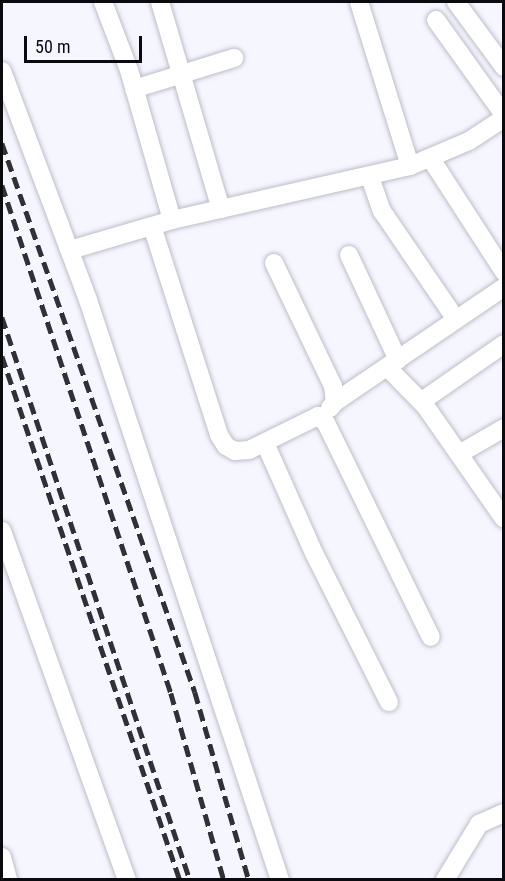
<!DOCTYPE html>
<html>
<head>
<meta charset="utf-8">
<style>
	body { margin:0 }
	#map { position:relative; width:505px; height:881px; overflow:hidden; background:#f5f6ff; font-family:"Roboto Condensed",sans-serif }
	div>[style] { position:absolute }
	.roads { filter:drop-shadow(0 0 2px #bdbec8) drop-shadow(0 0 2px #bdbec8) }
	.street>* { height:18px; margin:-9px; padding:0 9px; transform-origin:9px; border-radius:9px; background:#fff }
	.rail>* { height:4.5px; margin-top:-2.25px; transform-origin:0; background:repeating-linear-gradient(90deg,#303035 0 12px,transparent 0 18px) }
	span { translate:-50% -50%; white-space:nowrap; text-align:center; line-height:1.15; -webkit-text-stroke:4.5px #f5f6ff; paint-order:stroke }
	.frame { position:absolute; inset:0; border:3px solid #0b0b0f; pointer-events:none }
	.scale { position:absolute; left:24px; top:36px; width:118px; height:27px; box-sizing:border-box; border:3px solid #0b0b0f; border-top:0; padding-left:8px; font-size:18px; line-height:21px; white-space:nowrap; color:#0b0b0f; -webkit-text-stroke:4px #f5f6ff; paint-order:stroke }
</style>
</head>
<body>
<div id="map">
	<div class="roads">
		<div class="street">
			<i style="left:103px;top:2px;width:73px;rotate:69.1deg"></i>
			<i style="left:129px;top:70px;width:156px;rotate:74deg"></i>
			<i style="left:160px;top:2px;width:216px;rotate:73.6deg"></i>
			<i style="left:359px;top:2px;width:172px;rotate:72.7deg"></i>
			<i style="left:456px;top:2px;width:81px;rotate:53.6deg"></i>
			<i style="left:436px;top:20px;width:117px;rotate:54.4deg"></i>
			<i style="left:2px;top:71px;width:245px;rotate:69.4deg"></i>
			<i style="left:88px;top:300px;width:611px;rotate:71.68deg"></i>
			<i style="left:134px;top:89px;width:105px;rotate:-17.2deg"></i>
			<i style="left:431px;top:159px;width:135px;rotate:57.1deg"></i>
			<i style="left:370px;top:177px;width:36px;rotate:71deg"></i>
			<i style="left:382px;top:211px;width:130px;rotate:55.7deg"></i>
			<i style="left:152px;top:226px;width:219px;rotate:72.2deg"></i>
			<i style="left:219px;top:435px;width:13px;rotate:58deg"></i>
			<i style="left:226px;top:446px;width:10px;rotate:29deg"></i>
			<i style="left:235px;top:451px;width:14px;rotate:-4deg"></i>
			<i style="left:249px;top:450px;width:77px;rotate:-26.2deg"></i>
			<i style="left:318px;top:416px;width:11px;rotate:41deg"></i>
			<i style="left:326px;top:423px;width:238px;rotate:63.9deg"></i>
			<i style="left:70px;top:250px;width:106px;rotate:-16.4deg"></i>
			<i style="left:172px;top:220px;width:244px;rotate:-12.8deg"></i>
			<i style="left:410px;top:166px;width:64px;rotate:-23deg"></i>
			<i style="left:469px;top:141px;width:42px;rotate:-33.3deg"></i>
			<i style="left:349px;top:255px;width:116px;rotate:65deg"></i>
			<i style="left:274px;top:263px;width:136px;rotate:64.4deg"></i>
			<i style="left:333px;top:386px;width:16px;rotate:83deg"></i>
			<i style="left:335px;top:402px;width:8px;rotate:130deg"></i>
			<i style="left:388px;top:368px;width:54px;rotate:45.7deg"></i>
			<i style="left:426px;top:407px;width:136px;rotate:55.1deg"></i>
			<i style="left:422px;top:401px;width:100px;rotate:-34.8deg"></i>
			<i style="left:335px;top:402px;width:204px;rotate:-34.2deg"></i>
			<i style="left:265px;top:443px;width:120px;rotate:66deg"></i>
			<i style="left:314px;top:553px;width:167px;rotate:63.3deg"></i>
			<i style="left:459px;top:454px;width:52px;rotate:-30deg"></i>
			<i style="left:2px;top:531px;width:371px;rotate:70.3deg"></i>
			<i style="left:2px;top:857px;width:24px;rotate:75deg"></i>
			<i style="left:445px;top:880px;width:66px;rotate:-58.7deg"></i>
			<i style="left:479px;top:824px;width:27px;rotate:-24deg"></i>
		</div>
	</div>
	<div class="rail">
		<i style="left:2px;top:143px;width:582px;rotate:70.63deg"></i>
		<i style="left:195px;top:692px;width:196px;rotate:74deg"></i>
		<i style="left:2px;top:185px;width:535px;rotate:71.6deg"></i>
		<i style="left:171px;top:693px;width:194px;rotate:74.2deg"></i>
		<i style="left:2px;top:317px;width:594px;rotate:71.53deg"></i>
		<i style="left:2px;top:356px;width:553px;rotate:71.24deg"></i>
	</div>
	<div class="frame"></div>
	<div class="scale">50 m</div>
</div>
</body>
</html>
